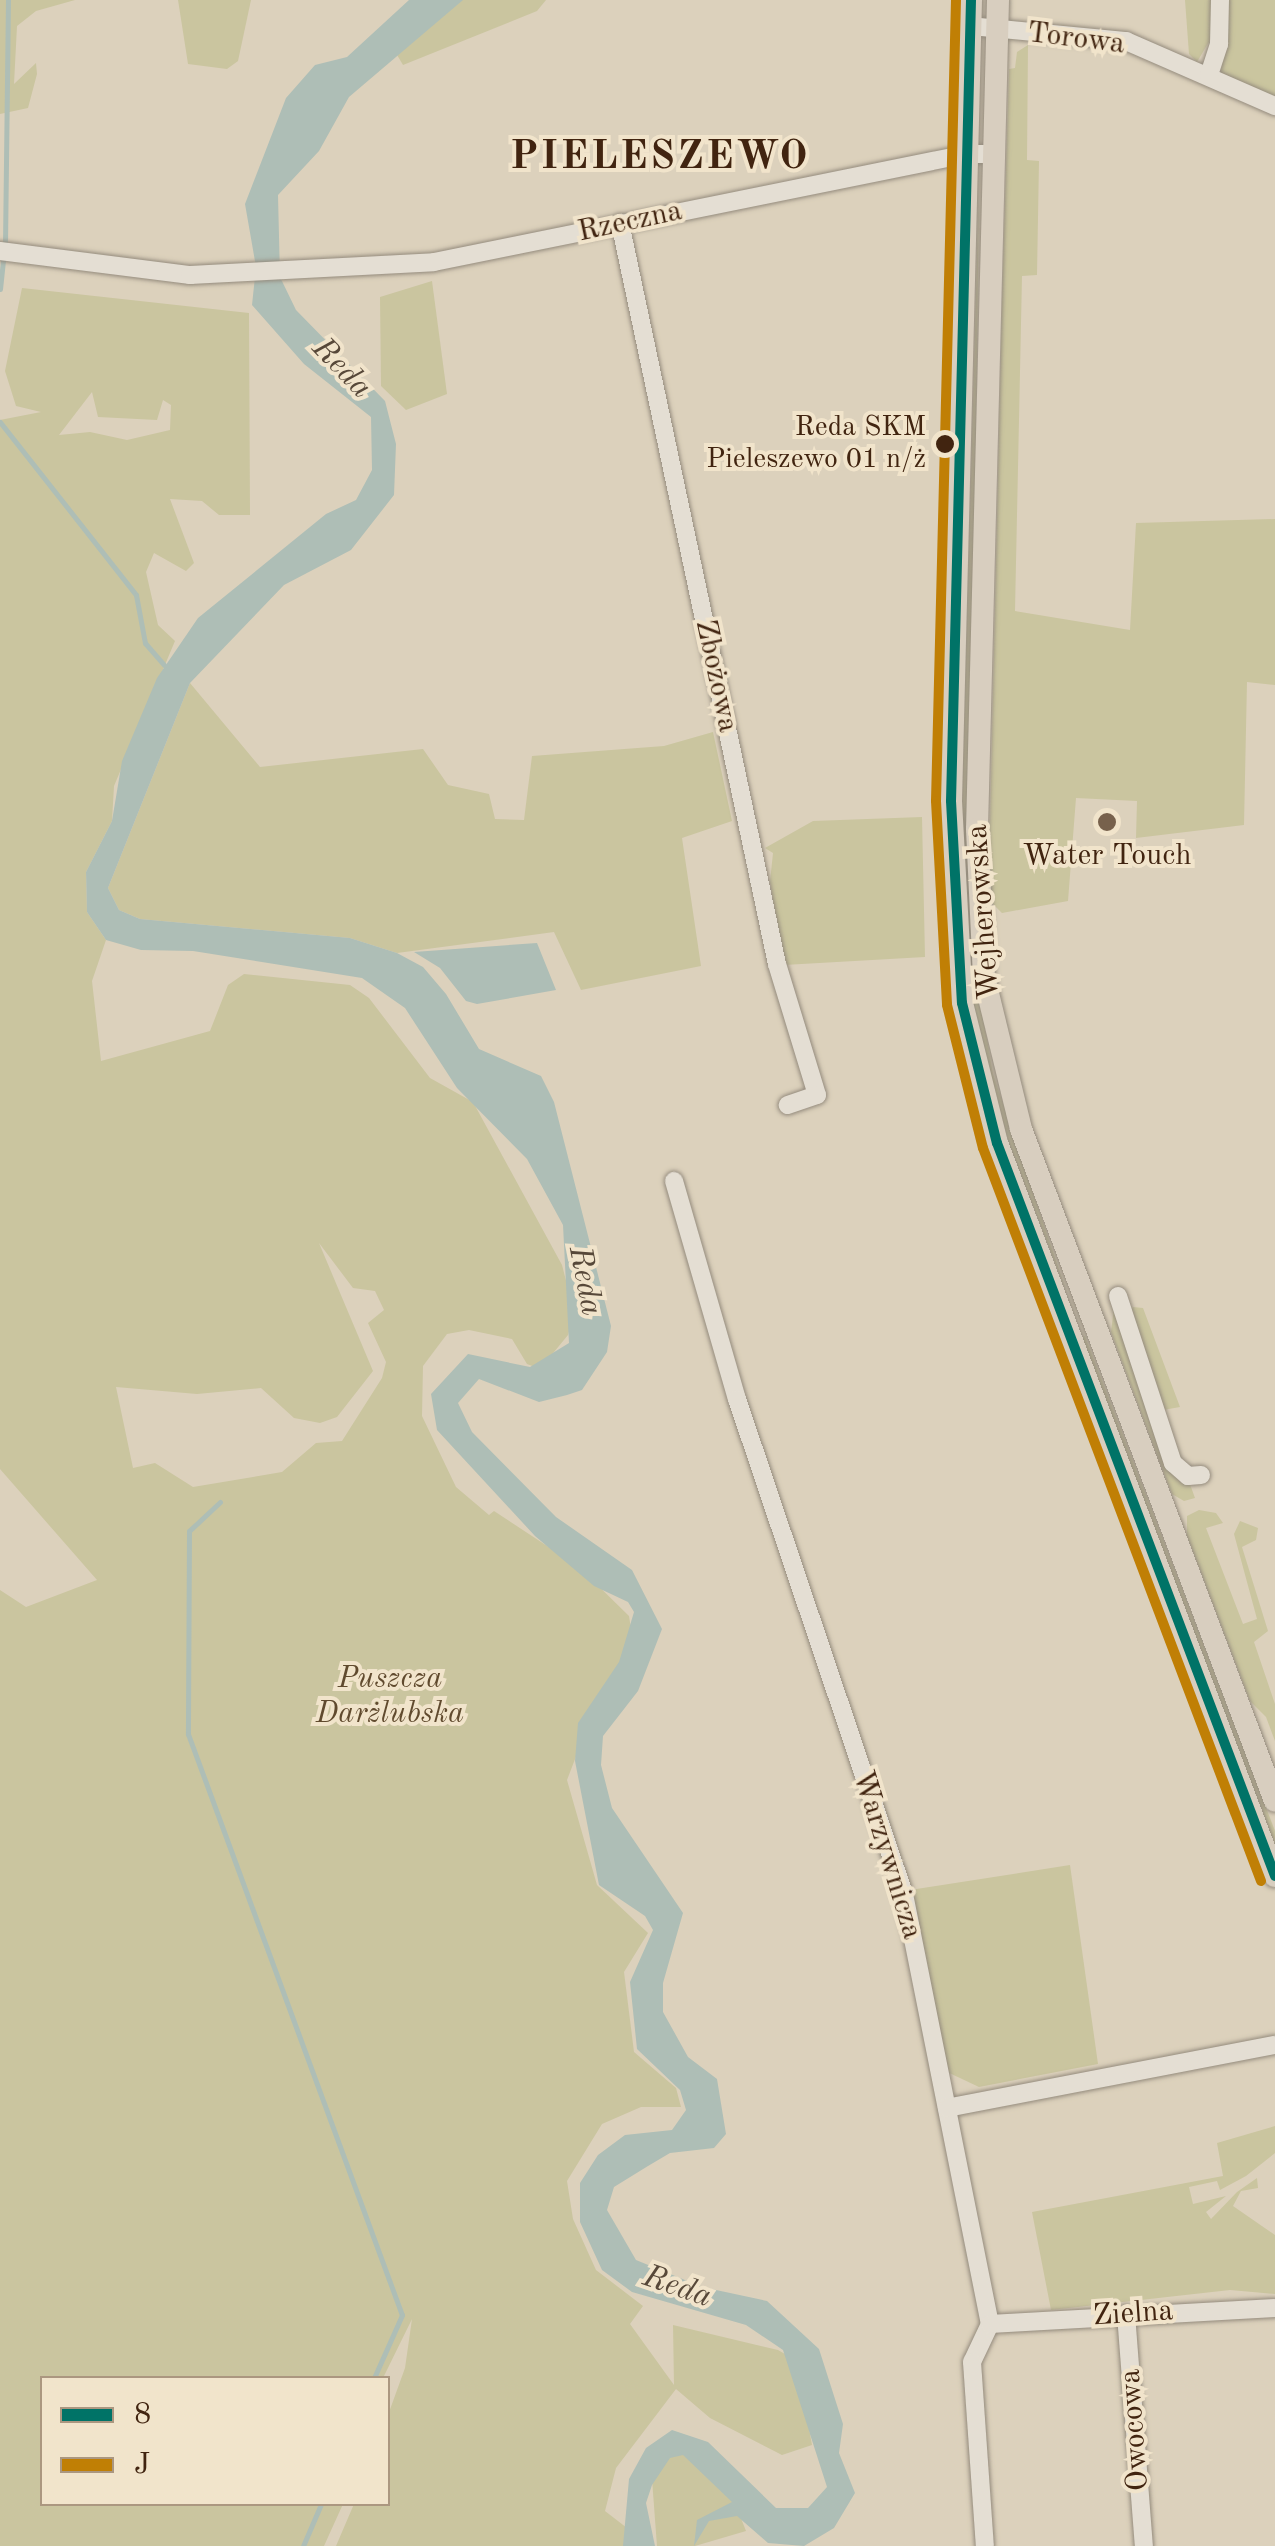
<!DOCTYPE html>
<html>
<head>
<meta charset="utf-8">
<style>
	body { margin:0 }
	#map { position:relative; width:1275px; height:2546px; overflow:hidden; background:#dcd1bc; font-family:"Old Standard TT",serif }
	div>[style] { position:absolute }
	.green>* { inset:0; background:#cac59f }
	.water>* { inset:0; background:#aebeb6 }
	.stream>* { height:5px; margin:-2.5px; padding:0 2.5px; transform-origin:2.5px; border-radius:2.5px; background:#aebeb6 }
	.roads { filter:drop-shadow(0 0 2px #948b7d) drop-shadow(0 0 2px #948b7d) }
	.minor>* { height:18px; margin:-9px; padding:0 9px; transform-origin:9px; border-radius:9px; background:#e4ded3 }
	.major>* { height:22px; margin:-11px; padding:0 11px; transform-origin:11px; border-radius:11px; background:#d8cebf }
	.bus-1>* { height:10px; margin:-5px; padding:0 5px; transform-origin:5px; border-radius:5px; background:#007367 }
	.bus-2>* { height:10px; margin:-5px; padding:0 5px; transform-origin:5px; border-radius:5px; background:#c07f05 }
	.dots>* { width:28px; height:28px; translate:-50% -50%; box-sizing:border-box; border:5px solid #f1e4cb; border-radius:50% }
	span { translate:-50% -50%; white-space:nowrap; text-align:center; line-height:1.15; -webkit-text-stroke:8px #f1e4cb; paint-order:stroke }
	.bus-label { font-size:28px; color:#412410 }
	.right { translate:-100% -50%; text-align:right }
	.street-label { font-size:30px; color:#412410 }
	.poi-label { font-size:30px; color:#412410 }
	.park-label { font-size:30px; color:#604a2e; font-style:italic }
	.water-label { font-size:32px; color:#574839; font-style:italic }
	.district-label { font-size:40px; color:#412410; font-weight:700; letter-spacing:2.5px }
	.legend { position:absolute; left:40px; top:2376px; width:350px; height:130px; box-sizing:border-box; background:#f1e4cb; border:2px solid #ab9780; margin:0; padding:12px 18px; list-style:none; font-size:30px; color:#412410 }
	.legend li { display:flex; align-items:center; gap:20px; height:50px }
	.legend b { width:50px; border:2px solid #ab9780 }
</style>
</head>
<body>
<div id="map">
	<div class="green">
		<i style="clip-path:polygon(0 0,75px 0,36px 11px,17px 26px,14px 84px,36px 63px,37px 74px,28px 108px,0 114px)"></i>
		<i style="clip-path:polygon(178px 0,251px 0,238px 61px,227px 69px,188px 64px)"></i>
		<i style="clip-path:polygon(419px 0,546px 0,537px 11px,403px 65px,393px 48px)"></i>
		<i style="clip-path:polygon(1185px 0,1212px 0,1213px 35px,1197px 62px,1189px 54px)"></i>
		<i style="clip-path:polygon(1226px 0,1275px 0,1275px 99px,1221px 74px)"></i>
		<i style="clip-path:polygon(1028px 45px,1027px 160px,1039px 161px,1037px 275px,1022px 276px,1015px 611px,1130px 630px,1136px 523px,1275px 519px,1275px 685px,1247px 682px,1244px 825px,1136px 838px,1137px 801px,1076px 798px,1068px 901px,1002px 913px,990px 901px,989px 868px,1002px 303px,1009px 69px,1015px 68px,1017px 52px)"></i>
		<i style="clip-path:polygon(979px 187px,970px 942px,993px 1074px,1067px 1293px,1010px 1147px,974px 1013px,961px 846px)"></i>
		<i style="clip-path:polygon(432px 281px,447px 394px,406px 410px,381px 386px,380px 297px)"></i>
		<i style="clip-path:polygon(evenodd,22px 288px,249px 313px,250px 515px,219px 515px,202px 501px,170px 499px,194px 563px,186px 571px,154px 553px,146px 572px,158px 625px,175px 641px,114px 786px,112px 821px,86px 872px,87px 912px,106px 940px,92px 981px,101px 1061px,210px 1031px,228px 985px,244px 974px,350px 985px,369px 998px,430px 1078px,473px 1102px,562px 1265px,574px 1312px,568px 1335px,540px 1369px,527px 1364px,512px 1339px,469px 1330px,447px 1334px,423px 1366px,422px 1416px,456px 1487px,489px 1515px,494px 1511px,579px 1567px,629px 1616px,633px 1641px,623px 1667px,600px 1694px,567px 1780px,597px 1885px,648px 1933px,624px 1972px,634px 2052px,676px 2088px,681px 2107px,641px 2107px,602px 2124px,567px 2181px,573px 2219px,596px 2270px,643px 2306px,630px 2324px,674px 2385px,673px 2325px,778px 2350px,797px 2361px,812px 2445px,782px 2455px,710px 2418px,676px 2389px,616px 2468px,605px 2511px,627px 2528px,629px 2546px,336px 2546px,354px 2504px,388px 2504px,388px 2415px,405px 2368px,412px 2319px,383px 2378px,42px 2378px,42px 2504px,343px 2504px,324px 2546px,0 2546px,0 1590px,26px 1607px,97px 1580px,0 1469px,0 420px,41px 412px,16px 406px,5px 371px,22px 288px,92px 392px,98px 417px,157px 420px,163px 400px,171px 405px,170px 430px,127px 440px,90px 432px,59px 435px,92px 392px,22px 288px,319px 1243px,353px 1288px,375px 1291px,384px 1310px,368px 1323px,386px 1362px,382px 1378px,342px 1441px,316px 1443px,282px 1472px,193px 1487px,155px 1463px,133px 1468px,116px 1387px,197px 1394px,261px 1388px,294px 1418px,320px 1423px,337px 1417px,373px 1371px,319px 1243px)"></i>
		<i style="clip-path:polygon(190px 683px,260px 767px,423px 749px,448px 785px,489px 794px,495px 819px,524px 820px,532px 756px,664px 746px,713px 732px,732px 821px,682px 838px,701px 966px,581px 990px,554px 932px,397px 953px,350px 938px,140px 919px,119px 910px,108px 888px)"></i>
		<i style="clip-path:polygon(922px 817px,925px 957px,784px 965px,770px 882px,773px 853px,765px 848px,813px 821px)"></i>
		<i style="clip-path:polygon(1133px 1307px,1143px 1308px,1180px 1407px,1163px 1410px,1195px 1498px,1184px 1501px,1172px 1494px,1111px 1332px,1114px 1308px,1129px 1313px)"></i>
		<i style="clip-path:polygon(1085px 1336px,1275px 1831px,1275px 1850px,1082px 1337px)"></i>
		<i style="clip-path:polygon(1199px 1510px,1216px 1513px,1223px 1523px,1206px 1528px,1243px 1624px,1257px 1619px,1234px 1534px,1240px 1521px,1258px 1528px,1256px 1540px,1242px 1547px,1268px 1631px,1254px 1642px,1275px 1704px,1275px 1741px,1266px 1717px,1250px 1701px,1187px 1536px,1187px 1516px)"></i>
		<i style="clip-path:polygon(1070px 1865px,1098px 2064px,979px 2087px,943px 2070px,910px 1890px)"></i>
		<i style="clip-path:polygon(1275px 2126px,1275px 2153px,1246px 2176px,1220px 2190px,1217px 2181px,1189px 2187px,1193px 2204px,1226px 2196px,1206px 2212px,1211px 2219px,1237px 2192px,1257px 2178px,1258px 2188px,1241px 2191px,1233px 2206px,1275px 2235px,1275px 2294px,1230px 2290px,1051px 2310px,1032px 2212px,1223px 2176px,1217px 2143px)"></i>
		<i style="clip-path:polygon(679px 2441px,731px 2493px,746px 2531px,695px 2546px,657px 2546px,652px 2479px)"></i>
	</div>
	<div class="water">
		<i style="clip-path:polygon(409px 0,463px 0,349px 97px,319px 151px,278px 195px,280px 277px,296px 310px,385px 401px,396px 444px,394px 495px,351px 550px,284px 585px,190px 683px,108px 888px,119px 910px,140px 919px,350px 938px,397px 953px,423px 967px,446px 994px,479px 1049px,541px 1076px,554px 1102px,611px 1326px,607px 1352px,582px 1390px,567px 1395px,539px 1402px,479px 1379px,458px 1403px,472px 1432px,556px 1517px,632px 1570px,662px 1629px,638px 1691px,603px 1736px,601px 1765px,612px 1808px,683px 1913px,663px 1983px,663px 2012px,688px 2057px,717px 2079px,726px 2134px,714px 2148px,670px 2153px,648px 2166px,614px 2187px,607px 2210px,636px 2260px,702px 2287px,767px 2301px,819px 2349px,843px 2424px,839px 2453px,855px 2493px,834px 2528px,804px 2546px,768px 2543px,737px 2516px,709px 2521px,694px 2546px,697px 2520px,732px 2502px,683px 2455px,670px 2458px,652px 2485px,646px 2503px,655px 2546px,623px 2546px,629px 2479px,646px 2448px,672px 2430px,708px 2442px,776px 2508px,808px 2508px,827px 2487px,783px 2350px,746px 2325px,632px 2292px,602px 2270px,580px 2222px,580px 2183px,598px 2155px,625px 2135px,672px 2130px,686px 2110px,680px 2090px,637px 2049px,630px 1982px,653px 1930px,645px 1916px,599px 1885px,575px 1761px,578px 1723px,619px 1662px,634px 1612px,628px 1602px,594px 1586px,535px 1536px,437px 1430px,431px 1394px,468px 1354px,530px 1367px,569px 1343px,563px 1225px,527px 1159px,457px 1088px,405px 1008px,362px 978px,193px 951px,141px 950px,106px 940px,87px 912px,86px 872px,112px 821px,122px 761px,157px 678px,198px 618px,326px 514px,356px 500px,372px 470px,371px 417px,304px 364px,252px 305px,256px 267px,245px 204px,286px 98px,315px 65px,347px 57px)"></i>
		<i style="clip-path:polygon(537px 943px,556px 990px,477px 1004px,466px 1001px,440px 968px,414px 952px)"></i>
	</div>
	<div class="stream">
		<i style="left:5px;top:245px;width:245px;rotate:-89.3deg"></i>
		<i style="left:0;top:289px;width:31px;rotate:-84deg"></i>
		<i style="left:0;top:422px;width:220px;rotate:51.8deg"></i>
		<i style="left:136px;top:595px;width:49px;rotate:79.4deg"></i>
		<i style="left:145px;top:643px;width:29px;rotate:49deg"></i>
		<i style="left:220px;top:1502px;width:42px;rotate:136.9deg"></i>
		<i style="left:189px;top:1531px;width:203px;rotate:90.3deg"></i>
		<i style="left:188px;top:1734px;width:619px;rotate:69.78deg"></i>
		<i style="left:402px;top:2315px;width:69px;rotate:114deg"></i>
		<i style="left:303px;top:2546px;width:46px;rotate:-66.8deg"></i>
	</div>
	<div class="roads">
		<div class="minor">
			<i style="left:970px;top:26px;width:157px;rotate:5.5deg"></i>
			<i style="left:1126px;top:41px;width:163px;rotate:23.6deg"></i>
			<i style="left:1209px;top:75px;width:33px;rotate:-72deg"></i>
			<i style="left:1219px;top:44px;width:44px;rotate:-88.7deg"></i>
			<i style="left:620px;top:223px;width:757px;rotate:78.04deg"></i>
			<i style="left:777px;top:964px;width:137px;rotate:73deg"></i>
			<i style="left:817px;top:1095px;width:31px;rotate:161deg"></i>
			<i style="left:0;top:251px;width:192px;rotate:7.2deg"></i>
			<i style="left:190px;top:275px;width:244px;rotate:-3deg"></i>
			<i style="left:434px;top:262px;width:544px;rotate:-11.45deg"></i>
			<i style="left:967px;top:154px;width:27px"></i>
			<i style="left:674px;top:1181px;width:227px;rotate:73.9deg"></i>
			<i style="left:737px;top:1399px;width:522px;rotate:71.36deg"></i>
			<i style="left:904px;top:1894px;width:439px;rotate:78.7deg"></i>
			<i style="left:990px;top:2324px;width:42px;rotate:115.3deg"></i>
			<i style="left:972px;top:2362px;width:184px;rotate:86deg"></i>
			<i style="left:1118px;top:1296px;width:176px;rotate:71.8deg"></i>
			<i style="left:1173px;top:1463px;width:20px;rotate:41deg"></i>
			<i style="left:1188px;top:1476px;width:13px;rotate:-4deg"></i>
			<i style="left:947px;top:2108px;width:334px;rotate:-10.9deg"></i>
			<i style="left:1126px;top:2314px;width:233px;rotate:85.6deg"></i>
			<i style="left:990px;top:2324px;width:285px;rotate:-3.2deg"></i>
		</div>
		<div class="major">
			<i style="left:971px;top:0;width:801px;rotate:91.43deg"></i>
			<i style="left:951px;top:801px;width:202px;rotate:86.9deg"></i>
			<i style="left:962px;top:1003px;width:144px;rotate:76deg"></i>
			<i style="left:997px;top:1143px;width:784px;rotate:69.23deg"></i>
			<i style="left:998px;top:0;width:829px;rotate:91.45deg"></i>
			<i style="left:977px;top:829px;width:148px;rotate:87.3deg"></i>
			<i style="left:984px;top:977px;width:156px;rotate:76.3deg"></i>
			<i style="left:1021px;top:1129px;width:718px;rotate:69.29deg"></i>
		</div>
	</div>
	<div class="bus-1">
		<i style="left:971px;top:0;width:801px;rotate:91.43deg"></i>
		<i style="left:951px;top:801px;width:202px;rotate:86.9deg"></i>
		<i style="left:962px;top:1003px;width:144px;rotate:76deg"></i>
		<i style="left:997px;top:1143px;width:784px;rotate:69.23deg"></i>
	</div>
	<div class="bus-2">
		<i style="left:956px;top:0;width:801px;rotate:91.43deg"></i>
		<i style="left:936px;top:801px;width:204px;rotate:86.9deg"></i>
		<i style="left:947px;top:1005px;width:147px;rotate:75.9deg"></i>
		<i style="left:983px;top:1148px;width:784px;rotate:69.23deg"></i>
	</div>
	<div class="dots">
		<i style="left:945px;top:444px;background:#412410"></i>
		<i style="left:1107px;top:822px;background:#77614c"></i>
	</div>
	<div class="bus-label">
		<span class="right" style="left:926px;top:444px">Reda SKM<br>Pieleszewo 01 n/ż</span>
	</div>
	<div class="street-label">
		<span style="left:1076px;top:39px;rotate:7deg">Torowa</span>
		<span style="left:630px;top:222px;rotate:-12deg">Rzeczna</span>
		<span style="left:716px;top:676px;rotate:78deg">Zbożowa</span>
		<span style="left:984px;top:912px;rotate:-94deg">Wejherowska</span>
		<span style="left:887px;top:1855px;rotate:73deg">Warzywnicza</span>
		<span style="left:1133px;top:2314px;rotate:-4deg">Zielna</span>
		<span style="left:1135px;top:2430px;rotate:-94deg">Owocowa</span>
	</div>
	<div class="poi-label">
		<span style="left:1107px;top:856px">Water Touch</span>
	</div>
	<div class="park-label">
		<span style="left:390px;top:1696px">Puszcza<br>Darżlubska</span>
	</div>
	<div class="water-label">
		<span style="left:341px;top:369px;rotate:46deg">Reda</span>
		<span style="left:584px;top:1281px;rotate:79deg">Reda</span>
		<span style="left:677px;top:2288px;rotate:19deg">Reda</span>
	</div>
	<div class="district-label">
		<span style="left:660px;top:158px">PIELESZEWO</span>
	</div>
	<ul class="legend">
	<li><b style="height:12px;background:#007367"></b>8</li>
	<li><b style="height:12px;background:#c07f05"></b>J</li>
	</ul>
</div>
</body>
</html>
